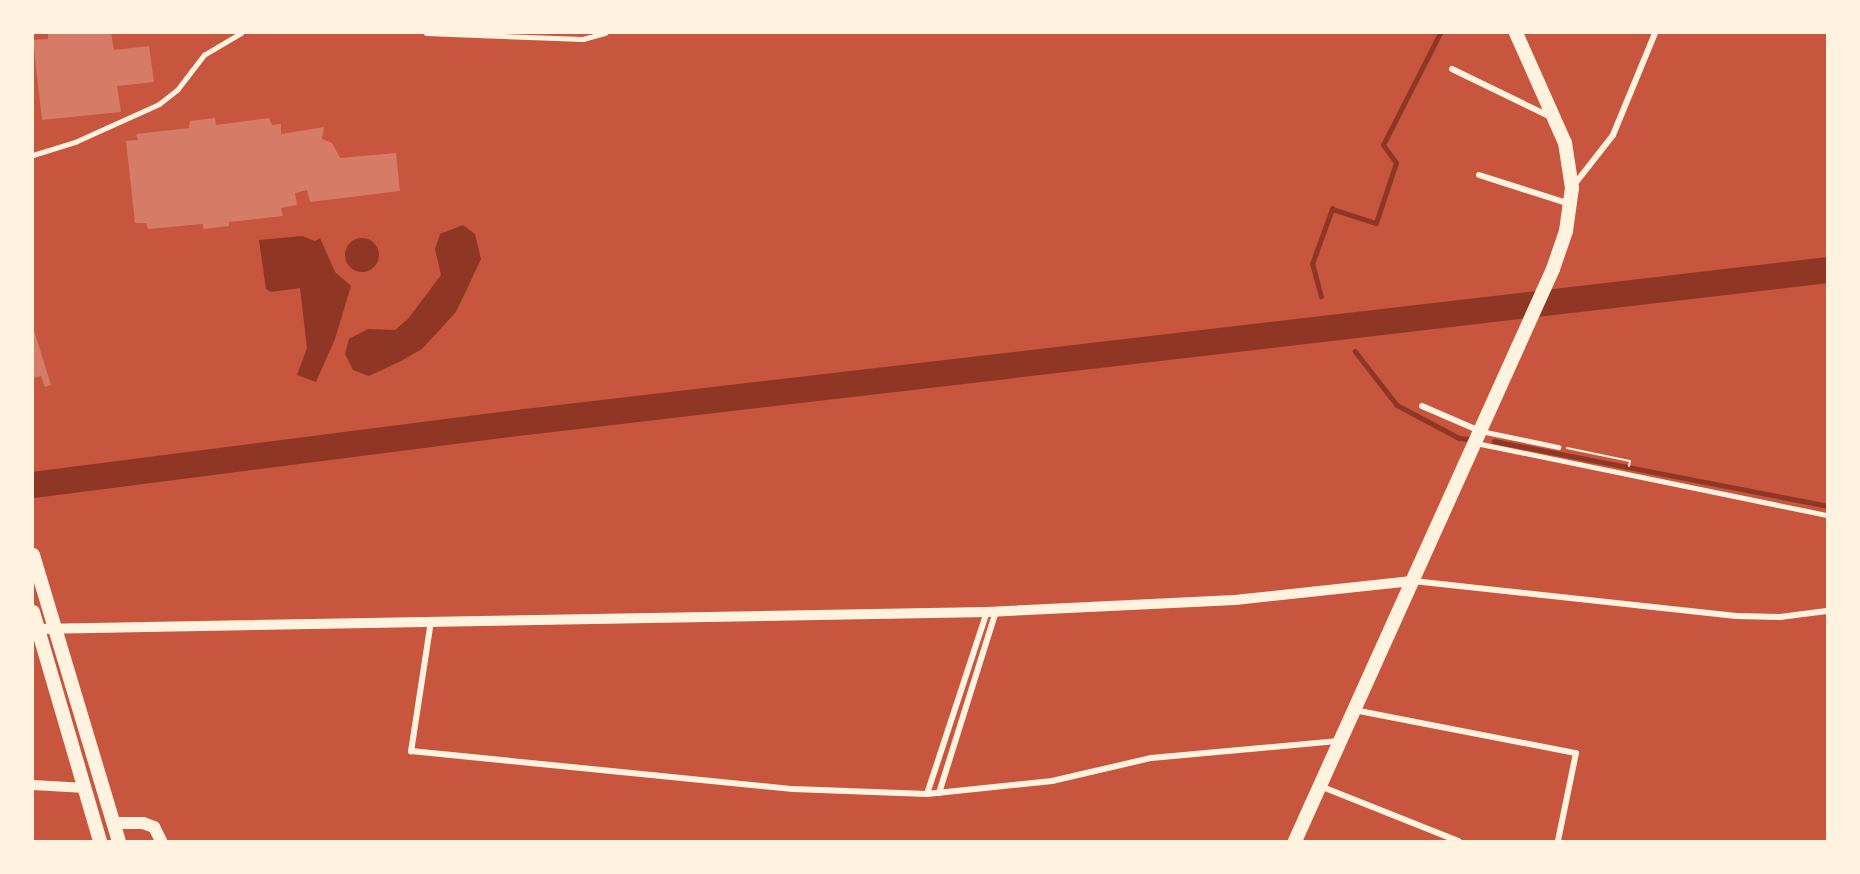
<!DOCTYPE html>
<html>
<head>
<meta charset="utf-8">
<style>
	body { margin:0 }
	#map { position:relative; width:1860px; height:874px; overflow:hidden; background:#c8553d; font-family:"Work Sans",sans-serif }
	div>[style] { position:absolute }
	.water>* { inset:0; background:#8f3625 }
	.round { border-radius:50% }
	.stream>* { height:4.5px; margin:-2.25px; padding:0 2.25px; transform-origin:2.25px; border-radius:2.25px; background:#8f3625 }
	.river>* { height:26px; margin:-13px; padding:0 13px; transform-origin:13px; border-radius:13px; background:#8f3625 }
	.building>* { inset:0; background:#d67c66 }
	.path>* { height:2px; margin:-1px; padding:0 1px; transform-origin:1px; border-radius:1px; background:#fff3e0 }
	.service>* { height:4.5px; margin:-2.25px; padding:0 2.25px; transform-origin:2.25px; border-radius:2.25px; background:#fff3e0 }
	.minor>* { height:6px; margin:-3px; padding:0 3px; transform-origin:3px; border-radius:3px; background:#fff3e0 }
	.tertiary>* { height:10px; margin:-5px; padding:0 5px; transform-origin:5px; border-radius:5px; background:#fff3e0 }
	.secondary>* { height:12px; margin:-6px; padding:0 6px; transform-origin:6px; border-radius:6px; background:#fff3e0 }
	.primary>* { height:14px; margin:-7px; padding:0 7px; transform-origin:7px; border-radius:7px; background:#fff3e0 }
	span { translate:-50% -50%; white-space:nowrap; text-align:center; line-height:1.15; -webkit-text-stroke:6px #fff3e0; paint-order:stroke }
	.frame { position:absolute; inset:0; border:34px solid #fff3e0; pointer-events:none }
</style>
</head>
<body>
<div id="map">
	<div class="water">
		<i style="clip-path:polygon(463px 225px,475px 234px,481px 259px,456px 312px,422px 349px,401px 361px,369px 376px,353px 370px,345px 354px,349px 339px,368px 329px,395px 330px,408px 319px,441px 275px,435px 249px,440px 234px)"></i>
		<i style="clip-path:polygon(302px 236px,315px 241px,320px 238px,335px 272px,351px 286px,335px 339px,316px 382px,297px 375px,307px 348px,300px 288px,271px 292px,266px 289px,259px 240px)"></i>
		<i class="round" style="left:345px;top:238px;width:34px;height:34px"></i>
	</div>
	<div class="stream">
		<i style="left:1321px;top:297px;width:34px;rotate:-105deg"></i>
		<i style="left:1312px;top:264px;width:59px;rotate:-70deg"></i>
		<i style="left:1332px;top:209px;width:46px;rotate:17.7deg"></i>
		<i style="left:1376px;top:223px;width:63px;rotate:-71.6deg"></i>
		<i style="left:1396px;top:163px;width:22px;rotate:-126deg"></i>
		<i style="left:1383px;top:145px;width:126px;rotate:-63deg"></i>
		<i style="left:1355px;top:351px;width:68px;rotate:52.1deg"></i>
		<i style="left:1397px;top:405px;width:70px;rotate:28deg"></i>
		<i style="left:1459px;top:438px;width:10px;rotate:6deg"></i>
		<i style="left:1494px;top:441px;width:339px;rotate:11deg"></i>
	</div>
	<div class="river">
		<i style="left:33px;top:485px;width:497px;rotate:-7.3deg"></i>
		<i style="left:526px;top:422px;width:1310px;rotate:-6.66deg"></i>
	</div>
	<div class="building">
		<i style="clip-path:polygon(48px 33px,111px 33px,114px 50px,149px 46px,154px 82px,117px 86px,121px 112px,42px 120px,33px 40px,48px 39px)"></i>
		<i style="clip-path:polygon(215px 118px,216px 125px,269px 118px,272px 125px,281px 124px,281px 134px,324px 127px,322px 139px,332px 143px,340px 158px,396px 153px,400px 191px,310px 202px,307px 190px,295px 193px,297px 205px,281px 208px,283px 216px,229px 222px,229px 226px,203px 229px,203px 224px,148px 229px,146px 223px,135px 223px,126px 141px,138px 140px,136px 134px,189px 128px,190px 121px)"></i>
		<i style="clip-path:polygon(33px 327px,51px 385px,45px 387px,41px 376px,33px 378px)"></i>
	</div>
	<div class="path">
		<i style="left:1567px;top:448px;width:64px;rotate:11.7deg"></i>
		<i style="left:1630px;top:461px;width:5px;rotate:101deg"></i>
	</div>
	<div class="service">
		<i style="left:426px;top:33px;width:157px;rotate:2.2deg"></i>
		<i style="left:583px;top:39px;width:23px;rotate:-15deg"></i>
		<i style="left:33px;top:155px;width:44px;rotate:-17.2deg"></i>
		<i style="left:75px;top:142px;width:92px;rotate:-24.3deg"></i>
		<i style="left:159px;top:104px;width:23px;rotate:-38deg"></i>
		<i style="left:177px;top:90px;width:44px;rotate:-52.4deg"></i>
		<i style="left:204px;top:55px;width:43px;rotate:-30.7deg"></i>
		<i style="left:1481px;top:431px;width:79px;rotate:11.7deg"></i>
		<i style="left:1476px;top:443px;width:358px;rotate:11.6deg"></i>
	</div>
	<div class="minor">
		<i style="left:1452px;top:69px;width:110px;rotate:25.9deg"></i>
		<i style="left:1479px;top:175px;width:96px;rotate:17.7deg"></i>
		<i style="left:1574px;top:185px;width:63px;rotate:-52deg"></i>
		<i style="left:1613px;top:135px;width:110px;rotate:-67.6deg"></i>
		<i style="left:1422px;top:406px;width:63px;rotate:23.3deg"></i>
		<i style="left:1413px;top:581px;width:325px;rotate:6.2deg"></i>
		<i style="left:1736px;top:616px;width:44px;rotate:1.3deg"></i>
		<i style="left:1780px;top:617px;width:47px;rotate:-7.3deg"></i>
		<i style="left:431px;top:621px;width:132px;rotate:98.7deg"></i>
		<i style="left:411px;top:751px;width:384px;rotate:5.7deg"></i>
		<i style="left:793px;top:789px;width:134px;rotate:2.1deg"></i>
		<i style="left:927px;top:794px;width:126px;rotate:-5.9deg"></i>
		<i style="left:1052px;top:781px;width:102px;rotate:-13.1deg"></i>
		<i style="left:1151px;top:758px;width:189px;rotate:-5.2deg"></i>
		<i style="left:1354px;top:710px;width:226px;rotate:11deg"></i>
		<i style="left:1576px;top:753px;width:90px;rotate:101.6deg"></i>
		<i style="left:1320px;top:786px;width:149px;rotate:21.7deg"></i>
		<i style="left:939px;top:793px;width:191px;rotate:-72.6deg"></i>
		<i style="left:927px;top:794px;width:192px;rotate:-71.8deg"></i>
	</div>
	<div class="tertiary">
		<i style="left:38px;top:629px;width:949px;rotate:-1.03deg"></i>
		<i style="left:987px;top:612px;width:248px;rotate:-2.8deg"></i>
		<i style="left:1235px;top:600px;width:178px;rotate:-6.1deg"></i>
		<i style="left:33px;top:785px;width:52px;rotate:3.3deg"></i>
	</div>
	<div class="secondary">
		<i style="left:114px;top:823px;width:29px"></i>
		<i style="left:143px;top:823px;width:12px;rotate:20deg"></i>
		<i style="left:154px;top:827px;width:16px;rotate:63deg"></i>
	</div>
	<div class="primary">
		<i style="left:33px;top:555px;width:299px;rotate:73.3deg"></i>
		<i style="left:33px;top:612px;width:239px;rotate:73.7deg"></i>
		<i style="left:1295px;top:841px;width:627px;rotate:-65.72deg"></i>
		<i style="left:1553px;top:269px;width:40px;rotate:-71.1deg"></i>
		<i style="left:1566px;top:231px;width:43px;rotate:-82.1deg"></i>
		<i style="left:1572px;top:188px;width:46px;rotate:-98.8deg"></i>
		<i style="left:1565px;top:143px;width:120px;rotate:-114deg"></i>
	</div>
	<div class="frame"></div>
</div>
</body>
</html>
